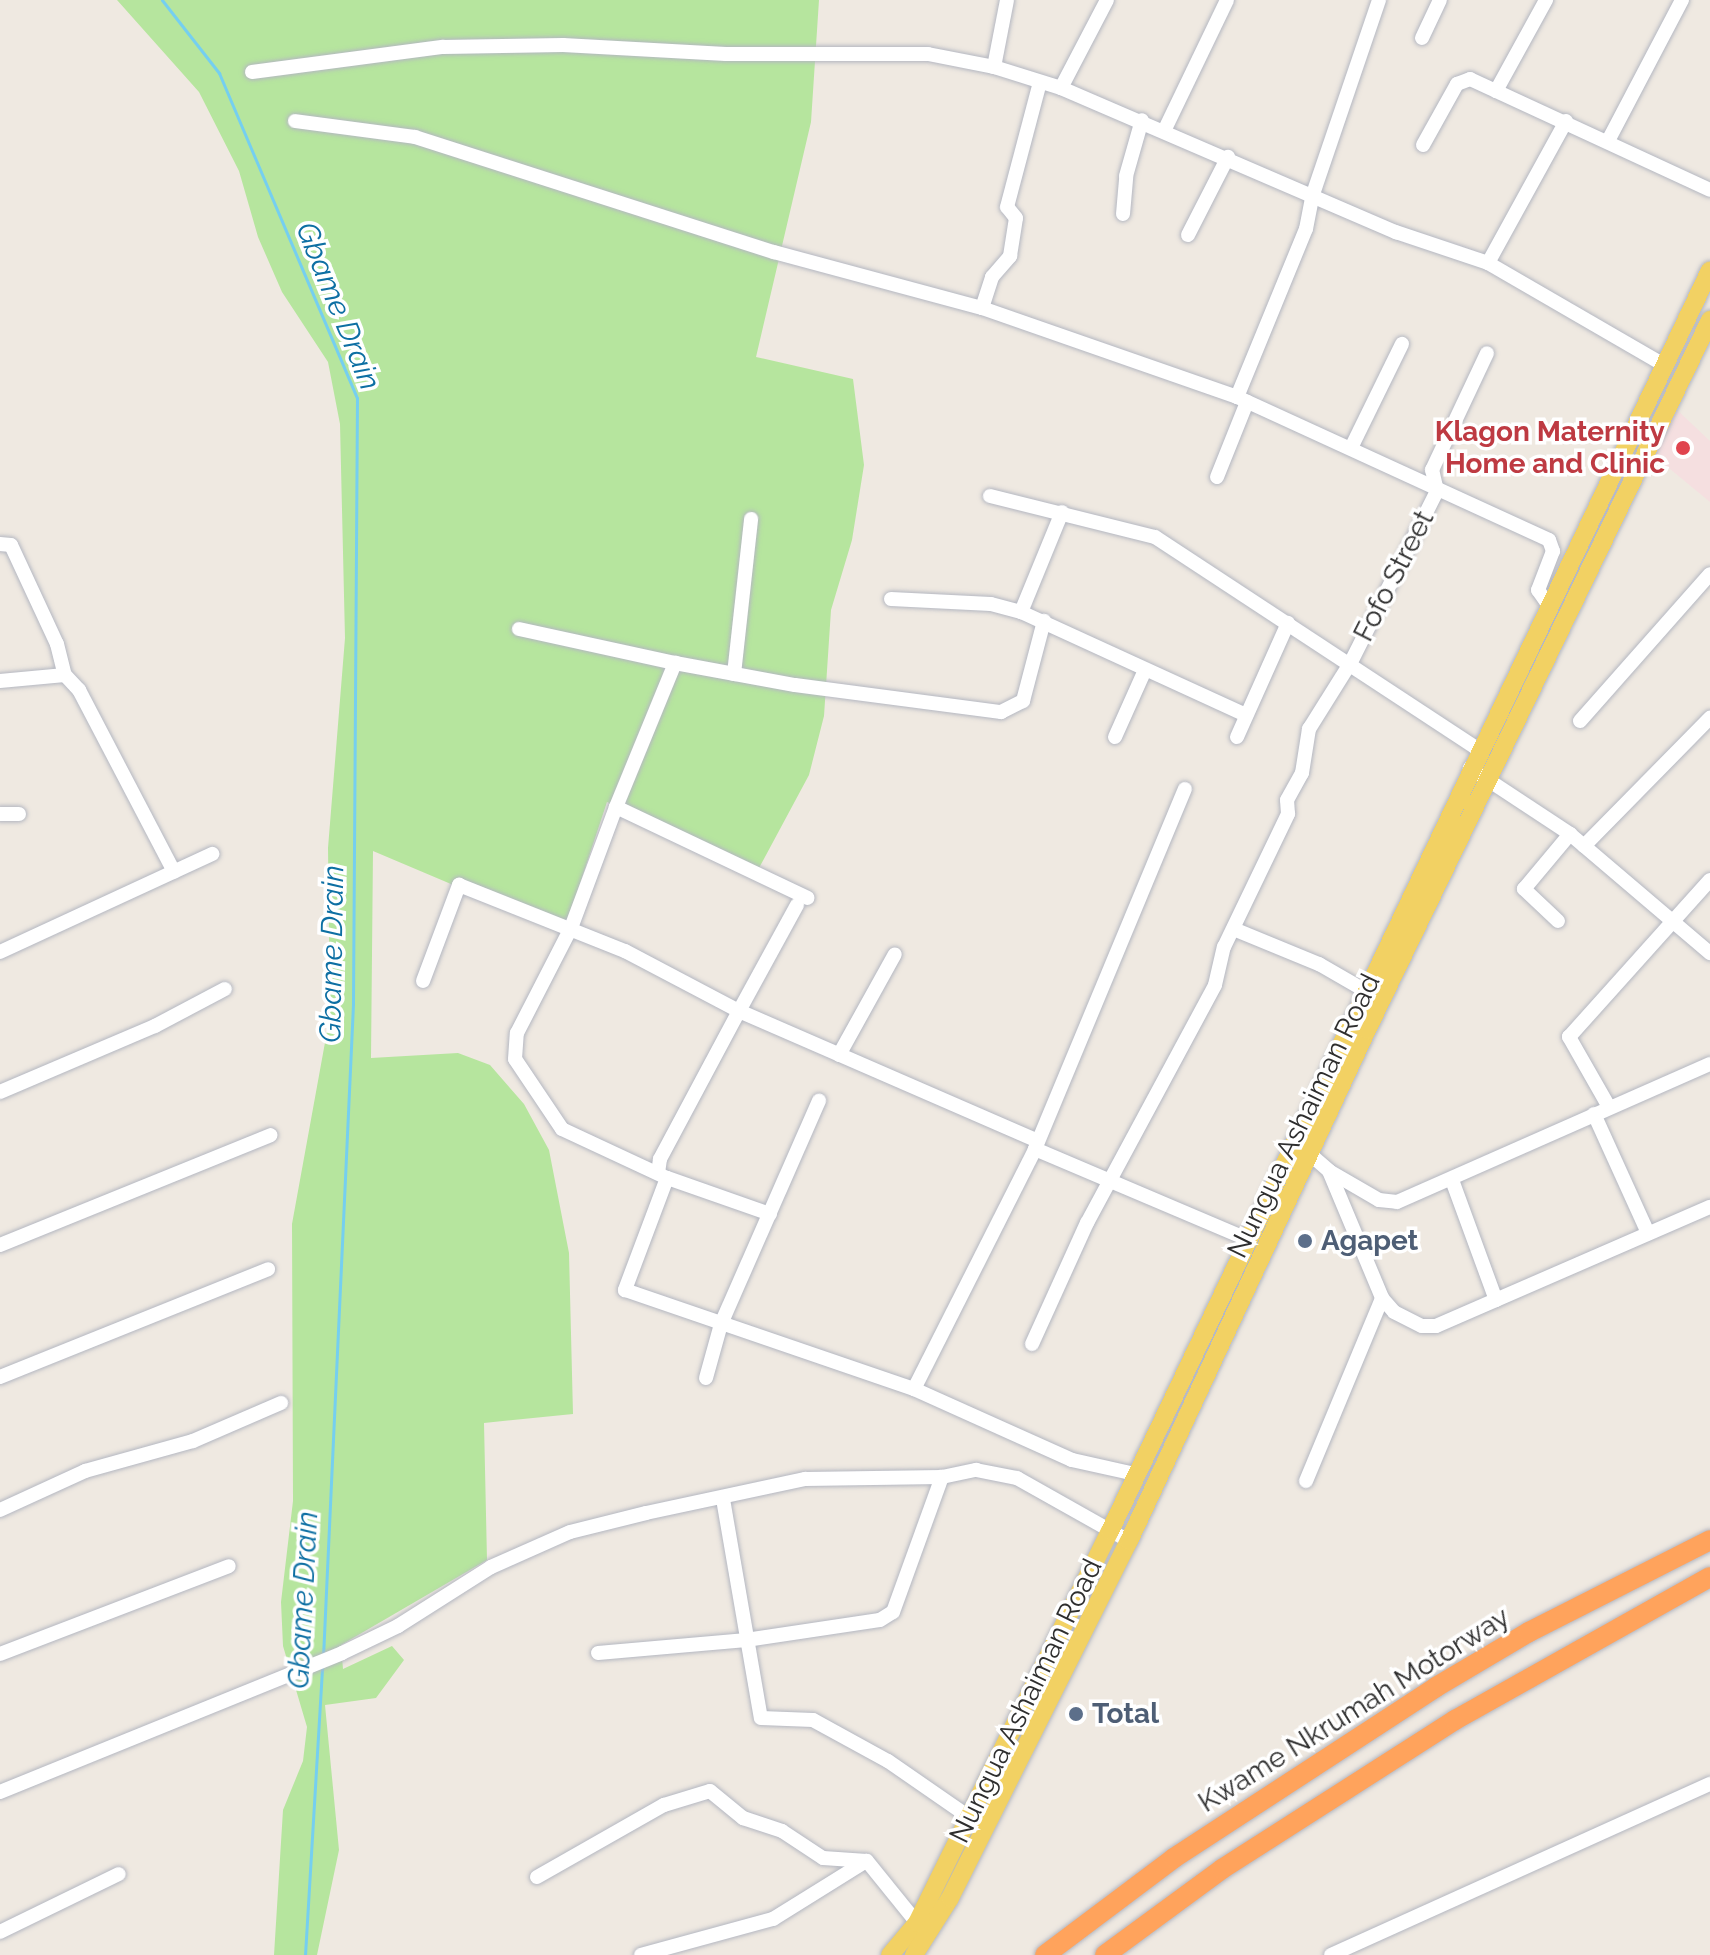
<!DOCTYPE html>
<html>
<head>
<meta charset="utf-8">
<style>
	body { margin:0 }
	#map { position:relative; width:1710px; height:1955px; overflow:hidden; background:#efe9e1; font-family:Raleway,sans-serif }
	div>[style] { position:absolute }
	.medical>* { inset:0; background:#f5dfe0 }
	.green>* { inset:0; background:#b6e59e }
	.stream>* { height:3px; margin:-1.5px; padding:0 1.5px; transform-origin:1.5px; border-radius:1.5px; background:#75cff0 }
	.roads { filter:drop-shadow(0 0 2px #b4b7c1) drop-shadow(0 0 2px #b4b7c1) }
	.minor>* { height:14px; margin:-7px; padding:0 7px; transform-origin:7px; border-radius:7px; background:#fff }
	.major>* { height:18px; margin:-9px; padding:0 9px; transform-origin:9px; border-radius:9px; background:#f2d163 }
	.highway>* { height:20px; margin:-10px; padding:0 10px; transform-origin:10px; border-radius:10px; background:#ffa35c }
	.dots>* { width:22px; height:22px; translate:-50% -50%; box-sizing:border-box; border:4px solid #fff; border-radius:50% }
	span { translate:-50% -50%; white-space:nowrap; text-align:center; line-height:1.15; -webkit-text-stroke:7px #fff; paint-order:stroke }
	.health-label { font-size:28px; color:#be3a42; font-weight:700 }
	.right { translate:-100% -50%; text-align:right }
	.street-label { font-size:28px; color:#2e2e2e }
	.service-label { font-size:28px; color:#4e5e75; font-weight:700 }
	.left { translate:0 -50%; text-align:left }
	.water-label { font-size:30px; color:#0d6fa3; font-style:italic }
</style>
</head>
<body>
<div id="map">
	<div class="medical">
		<i style="clip-path:polygon(1674px 407px,1710px 441px,1710px 502px,1653px 455px)"></i>
	</div>
	<div class="green">
		<i style="clip-path:polygon(117px 0,819px 0,811px 122px,756px 357px,853px 379px,864px 465px,852px 540px,831px 610px,824px 716px,809px 775px,759px 868px,607px 802px,564px 932px,373px 851px,371px 1058px,458px 1053px,490px 1065px,524px 1104px,549px 1150px,569px 1253px,573px 1414px,484px 1423px,487px 1560px,341px 1645px,343px 1669px,392px 1646px,404px 1660px,376px 1698px,325px 1705px,339px 1850px,317px 1955px,274px 1955px,283px 1810px,303px 1761px,307px 1727px,283px 1646px,281px 1602px,293px 1501px,292px 1224px,330px 1015px,328px 848px,345px 638px,340px 424px,328px 362px,282px 292px,258px 237px,239px 171px,199px 92px)"></i>
	</div>
	<div class="stream">
		<i style="left:162px;top:0;width:93px;rotate:52deg"></i>
		<i style="left:219px;top:73px;width:353px;rotate:67deg"></i>
		<i style="left:357px;top:398px;width:606px;rotate:90.38deg"></i>
		<i style="left:353px;top:1004px;width:653px;rotate:92.63deg"></i>
		<i style="left:305px;top:1955px;width:289px;rotate:-86.6deg"></i>
	</div>
	<div class="roads">
		<div class="minor">
			<i style="left:1422px;top:38px;width:42px;rotate:-64.7deg"></i>
			<i style="left:994px;top:67px;width:68px;rotate:-79deg"></i>
			<i style="left:252px;top:72px;width:193px;rotate:-7.5deg"></i>
			<i style="left:443px;top:47px;width:120px;rotate:-1deg"></i>
			<i style="left:563px;top:45px;width:163px;rotate:3.2deg"></i>
			<i style="left:726px;top:54px;width:202px"></i>
			<i style="left:928px;top:54px;width:67px;rotate:11.1deg"></i>
			<i style="left:994px;top:67px;width:70px;rotate:17.4deg"></i>
			<i style="left:1061px;top:88px;width:365px;rotate:23.3deg"></i>
			<i style="left:1396px;top:232px;width:97px;rotate:18.6deg"></i>
			<i style="left:1488px;top:263px;width:203px;rotate:30.1deg"></i>
			<i style="left:1061px;top:88px;width:99px;rotate:-62.4deg"></i>
			<i style="left:1496px;top:91px;width:104px;rotate:-61.2deg"></i>
			<i style="left:295px;top:121px;width:121px;rotate:7.6deg"></i>
			<i style="left:415px;top:137px;width:377px;rotate:17.8deg"></i>
			<i style="left:774px;top:252px;width:215px;rotate:15.1deg"></i>
			<i style="left:982px;top:308px;width:270px;rotate:19.2deg"></i>
			<i style="left:1237px;top:397px;width:343px;rotate:24.6deg"></i>
			<i style="left:1549px;top:540px;width:12px;rotate:70deg"></i>
			<i style="left:1553px;top:551px;width:42px;rotate:111deg"></i>
			<i style="left:1538px;top:590px;width:19px;rotate:55deg"></i>
			<i style="left:1165px;top:129px;width:143px;rotate:-64.3deg"></i>
			<i style="left:1609px;top:139px;width:157px;rotate:-62.3deg"></i>
			<i style="left:1423px;top:145px;width:70px;rotate:-60.9deg"></i>
			<i style="left:1457px;top:84px;width:14px;rotate:-21deg"></i>
			<i style="left:1470px;top:79px;width:264px;rotate:24.8deg"></i>
			<i style="left:1123px;top:214px;width:38px;rotate:-85deg"></i>
			<i style="left:1126px;top:176px;width:58px;rotate:-74.1deg"></i>
			<i style="left:1188px;top:235px;width:88px;rotate:-62.9deg"></i>
			<i style="left:1488px;top:263px;width:162px;rotate:-61.2deg"></i>
			<i style="left:982px;top:308px;width:33px;rotate:-72deg"></i>
			<i style="left:992px;top:277px;width:28px;rotate:-49deg"></i>
			<i style="left:1010px;top:256px;width:38px;rotate:-81deg"></i>
			<i style="left:1016px;top:218px;width:14px;rotate:-129deg"></i>
			<i style="left:1007px;top:207px;width:129px;rotate:-75.2deg"></i>
			<i style="left:1237px;top:397px;width:182px;rotate:-67.7deg"></i>
			<i style="left:1306px;top:229px;width:36px;rotate:-79deg"></i>
			<i style="left:1313px;top:194px;width:205px;rotate:-71.2deg"></i>
			<i style="left:1351px;top:448px;width:116px;rotate:-63.9deg"></i>
			<i style="left:1217px;top:477px;width:81px;rotate:-68.2deg"></i>
			<i style="left:990px;top:496px;width:170px;rotate:14deg"></i>
			<i style="left:1155px;top:537px;width:388px;rotate:33.3deg"></i>
			<i style="left:0;top:544px;width:11px;rotate:5deg"></i>
			<i style="left:11px;top:545px;width:109px;rotate:65.1deg"></i>
			<i style="left:57px;top:644px;width:32px;rotate:76deg"></i>
			<i style="left:891px;top:599px;width:100px;rotate:2.9deg"></i>
			<i style="left:991px;top:604px;width:31px;rotate:15deg"></i>
			<i style="left:1021px;top:612px;width:247px;rotate:24.6deg"></i>
			<i style="left:1021px;top:612px;width:108px;rotate:-67.7deg"></i>
			<i style="left:519px;top:629px;width:160px;rotate:12.3deg"></i>
			<i style="left:734px;top:674px;width:156px;rotate:-83.7deg"></i>
			<i style="left:0;top:681px;width:65px;rotate:-5.3deg"></i>
			<i style="left:65px;top:675px;width:21px;rotate:47deg"></i>
			<i style="left:79px;top:690px;width:205px;rotate:62.4deg"></i>
			<i style="left:1580px;top:721px;width:196px;rotate:-48.5deg"></i>
			<i style="left:1115px;top:737px;width:73px;rotate:-65.9deg"></i>
			<i style="left:1237px;top:737px;width:125px;rotate:-65.9deg"></i>
			<i style="left:1470px;top:768px;width:120px;rotate:33.4deg"></i>
			<i style="left:1570px;top:834px;width:184px;rotate:40.4deg"></i>
			<i style="left:616px;top:807px;width:156px;rotate:-67.7deg"></i>
			<i style="left:675px;top:663px;width:122px;rotate:10.4deg"></i>
			<i style="left:795px;top:685px;width:208px;rotate:7.5deg"></i>
			<i style="left:1001px;top:712px;width:25px;rotate:-27deg"></i>
			<i style="left:1023px;top:701px;width:83px;rotate:-75.3deg"></i>
			<i style="left:0;top:814px;width:19px"></i>
			<i style="left:1584px;top:846px;width:180px;rotate:-45.5deg"></i>
			<i style="left:797px;top:905px;width:121px;rotate:118.7deg"></i>
			<i style="left:739px;top:1011px;width:326px;rotate:23.5deg"></i>
			<i style="left:1558px;top:921px;width:47px;rotate:-136.7deg"></i>
			<i style="left:1524px;top:889px;width:72px;rotate:-50.1deg"></i>
			<i style="left:1236px;top:930px;width:90px;rotate:22.3deg"></i>
			<i style="left:1319px;top:964px;width:52px;rotate:30deg"></i>
			<i style="left:0;top:952px;width:234px;rotate:-24.8deg"></i>
			<i style="left:423px;top:981px;width:103px;rotate:-69.4deg"></i>
			<i style="left:459px;top:885px;width:179px;rotate:21.7deg"></i>
			<i style="left:625px;top:951px;width:129px;rotate:27.8deg"></i>
			<i style="left:739px;top:1011px;width:168px;rotate:118.1deg"></i>
			<i style="left:660px;top:1159px;width:14px;rotate:98deg"></i>
			<i style="left:839px;top:1055px;width:115px;rotate:-61deg"></i>
			<i style="left:0;top:1092px;width:168px;rotate:-23.1deg"></i>
			<i style="left:155px;top:1026px;width:79px;rotate:-27.9deg"></i>
			<i style="left:1609px;top:1107px;width:81px;rotate:-119.7deg"></i>
			<i style="left:1569px;top:1037px;width:211px;rotate:-48.1deg"></i>
			<i style="left:1594px;top:1114px;width:131px;rotate:65.6deg"></i>
			<i style="left:1035px;top:1149px;width:228px;rotate:23deg"></i>
			<i style="left:1304px;top:1149px;width:33px;rotate:41deg"></i>
			<i style="left:1329px;top:1171px;width:58px;rotate:30.1deg"></i>
			<i style="left:1379px;top:1200px;width:18px;rotate:6deg"></i>
			<i style="left:1397px;top:1202px;width:342px;rotate:-23.8deg"></i>
			<i style="left:1329px;top:1171px;width:138px;rotate:67.3deg"></i>
			<i style="left:1382px;top:1298px;width:18px;rotate:49deg"></i>
			<i style="left:1394px;top:1312px;width:31px;rotate:27deg"></i>
			<i style="left:1422px;top:1326px;width:14px"></i>
			<i style="left:1436px;top:1326px;width:299px;rotate:-23.5deg"></i>
			<i style="left:667px;top:1178px;width:120px;rotate:110.6deg"></i>
			<i style="left:625px;top:1290px;width:305px;rotate:18.9deg"></i>
			<i style="left:1452px;top:1180px;width:128px;rotate:69.9deg"></i>
			<i style="left:770px;top:1214px;width:109px;rotate:-160.7deg"></i>
			<i style="left:667px;top:1178px;width:116px;rotate:-155deg"></i>
			<i style="left:562px;top:1129px;width:84px;rotate:-123.9deg"></i>
			<i style="left:515px;top:1059px;width:26px;rotate:-86deg"></i>
			<i style="left:517px;top:1033px;width:118px;rotate:-62.8deg"></i>
			<i style="left:571px;top:928px;width:129px;rotate:-69.6deg"></i>
			<i style="left:616px;top:807px;width:212px;rotate:25.4deg"></i>
			<i style="left:0;top:1245px;width:292px;rotate:-22.1deg"></i>
			<i style="left:1032px;top:1344px;width:133px;rotate:-65.6deg"></i>
			<i style="left:1087px;top:1223px;width:270px;rotate:-61.7deg"></i>
			<i style="left:1215px;top:985px;width:39px;rotate:-77deg"></i>
			<i style="left:1224px;top:947px;width:148px;rotate:-64.3deg"></i>
			<i style="left:1288px;top:814px;width:14px;rotate:-94deg"></i>
			<i style="left:1287px;top:800px;width:31px;rotate:-61deg"></i>
			<i style="left:1302px;top:773px;width:45px;rotate:-81deg"></i>
			<i style="left:1309px;top:729px;width:79px;rotate:-57.9deg"></i>
			<i style="left:1351px;top:662px;width:191px;rotate:-63.3deg"></i>
			<i style="left:1437px;top:491px;width:22px;rotate:-103deg"></i>
			<i style="left:1432px;top:470px;width:129px;rotate:-64.8deg"></i>
			<i style="left:0;top:1377px;width:289px;rotate:-21.9deg"></i>
			<i style="left:706px;top:1378px;width:56px;rotate:-74.5deg"></i>
			<i style="left:721px;top:1324px;width:244px;rotate:-66.3deg"></i>
			<i style="left:1135px;top:1474px;width:65px;rotate:-167.5deg"></i>
			<i style="left:1072px;top:1460px;width:173px;rotate:-155.8deg"></i>
			<i style="left:914px;top:1389px;width:269px;rotate:-63.2deg"></i>
			<i style="left:1035px;top:1149px;width:390px;rotate:-67.4deg"></i>
			<i style="left:1306px;top:1481px;width:198px;rotate:-67.4deg"></i>
			<i style="left:723px;top:1499px;width:222px;rotate:80.2deg"></i>
			<i style="left:761px;top:1718px;width:52px;rotate:2.2deg"></i>
			<i style="left:813px;top:1720px;width:85px;rotate:28.7deg"></i>
			<i style="left:888px;top:1761px;width:98px;rotate:34.7deg"></i>
			<i style="left:0;top:1510px;width:94px;rotate:-24.6deg"></i>
			<i style="left:85px;top:1471px;width:112px;rotate:-15.5deg"></i>
			<i style="left:193px;top:1441px;width:96px;rotate:-23.4deg"></i>
			<i style="left:598px;top:1653px;width:149px;rotate:-5deg"></i>
			<i style="left:746px;top:1640px;width:135px;rotate:-8.5deg"></i>
			<i style="left:880px;top:1620px;width:15px;rotate:-32deg"></i>
			<i style="left:893px;top:1612px;width:144px;rotate:-70.1deg"></i>
			<i style="left:0;top:1654px;width:245px;rotate:-21deg"></i>
			<i style="left:0;top:1792px;width:369px;rotate:-22.1deg"></i>
			<i style="left:342px;top:1653px;width:62px;rotate:-25.7deg"></i>
			<i style="left:398px;top:1626px;width:110px;rotate:-32.4deg"></i>
			<i style="left:491px;top:1567px;width:86px;rotate:-23.9deg"></i>
			<i style="left:570px;top:1532px;width:78px;rotate:-14deg"></i>
			<i style="left:646px;top:1513px;width:163px;rotate:-12.1deg"></i>
			<i style="left:805px;top:1479px;width:137px;rotate:-0.8deg"></i>
			<i style="left:942px;top:1477px;width:35px;rotate:-12deg"></i>
			<i style="left:976px;top:1470px;width:42px;rotate:11deg"></i>
			<i style="left:1017px;top:1478px;width:129px;rotate:29.4deg"></i>
			<i style="left:537px;top:1877px;width:146px;rotate:-29.6deg"></i>
			<i style="left:664px;top:1805px;width:48px;rotate:-16.9deg"></i>
			<i style="left:710px;top:1791px;width:43px;rotate:39.3deg"></i>
			<i style="left:743px;top:1818px;width:41px;rotate:18.4deg"></i>
			<i style="left:782px;top:1831px;width:49px;rotate:33.4deg"></i>
			<i style="left:823px;top:1858px;width:44px;rotate:3.9deg"></i>
			<i style="left:867px;top:1861px;width:80px;rotate:51.1deg"></i>
			<i style="left:0;top:1932px;width:132px;rotate:-26deg"></i>
			<i style="left:641px;top:1955px;width:137px;rotate:-15.3deg"></i>
			<i style="left:773px;top:1919px;width:110px;rotate:-31.9deg"></i>
			<i style="left:1331px;top:1955px;width:416px;rotate:-24.3deg"></i>
		</div>
		<div class="major">
			<i style="left:890px;top:1955px;width:42px;rotate:-49.8deg"></i>
			<i style="left:917px;top:1923px;width:437px;rotate:-63.8deg"></i>
			<i style="left:1110px;top:1531px;width:1396px;rotate:-64.55deg"></i>
			<i style="left:914px;top:1955px;width:67px;rotate:-57.7deg"></i>
			<i style="left:950px;top:1898px;width:399px;rotate:-63.4deg"></i>
			<i style="left:1129px;top:1541px;width:564px;rotate:-65.03deg"></i>
			<i style="left:1367px;top:1030px;width:789px;rotate:-64.21deg"></i>
		</div>
		<div class="highway">
			<i style="left:1045px;top:1955px;width:161px;rotate:-36.9deg"></i>
			<i style="left:1174px;top:1858px;width:313px;rotate:-33.1deg"></i>
			<i style="left:1436px;top:1687px;width:108px;rotate:-30.6deg"></i>
			<i style="left:1529px;top:1632px;width:203px;rotate:-26.9deg"></i>
			<i style="left:1105px;top:1955px;width:145px;rotate:-36.3deg"></i>
			<i style="left:1222px;top:1869px;width:277px;rotate:-32.6deg"></i>
			<i style="left:1455px;top:1720px;width:292px;rotate:-29.3deg"></i>
		</div>
	</div>
	<div class="dots">
		<i style="left:1683px;top:448px;background:#e0444e"></i>
		<i style="left:1305px;top:1241px;background:#5c6f8a"></i>
		<i style="left:1076px;top:1714px;background:#5c6f8a"></i>
	</div>
	<div class="health-label">
		<span class="right" style="left:1665px;top:448px">Klagon Maternity<br>Home and Clinic</span>
	</div>
	<div class="street-label">
		<span style="left:1394px;top:576px;rotate:-63deg">Fofo Street</span>
		<span style="left:1304px;top:1116px;rotate:-64deg">Nungua Ashaiman Road</span>
		<span style="left:1026px;top:1701px;rotate:-64deg">Nungua Ashaiman Road</span>
		<span style="left:1354px;top:1710px;rotate:-32deg">Kwame Nkrumah Motorway</span>
	</div>
	<div class="service-label">
		<span class="left" style="left:1321px;top:1241px">Agapet</span>
		<span class="left" style="left:1092px;top:1714px">Total</span>
	</div>
	<div class="water-label">
		<span style="left:338px;top:306px;rotate:68deg">Gbame Drain</span>
		<span style="left:332px;top:954px;rotate:-89deg">Gbame Drain</span>
		<span style="left:303px;top:1600px;rotate:-87deg">Gbame Drain</span>
	</div>
</div>
</body>
</html>
